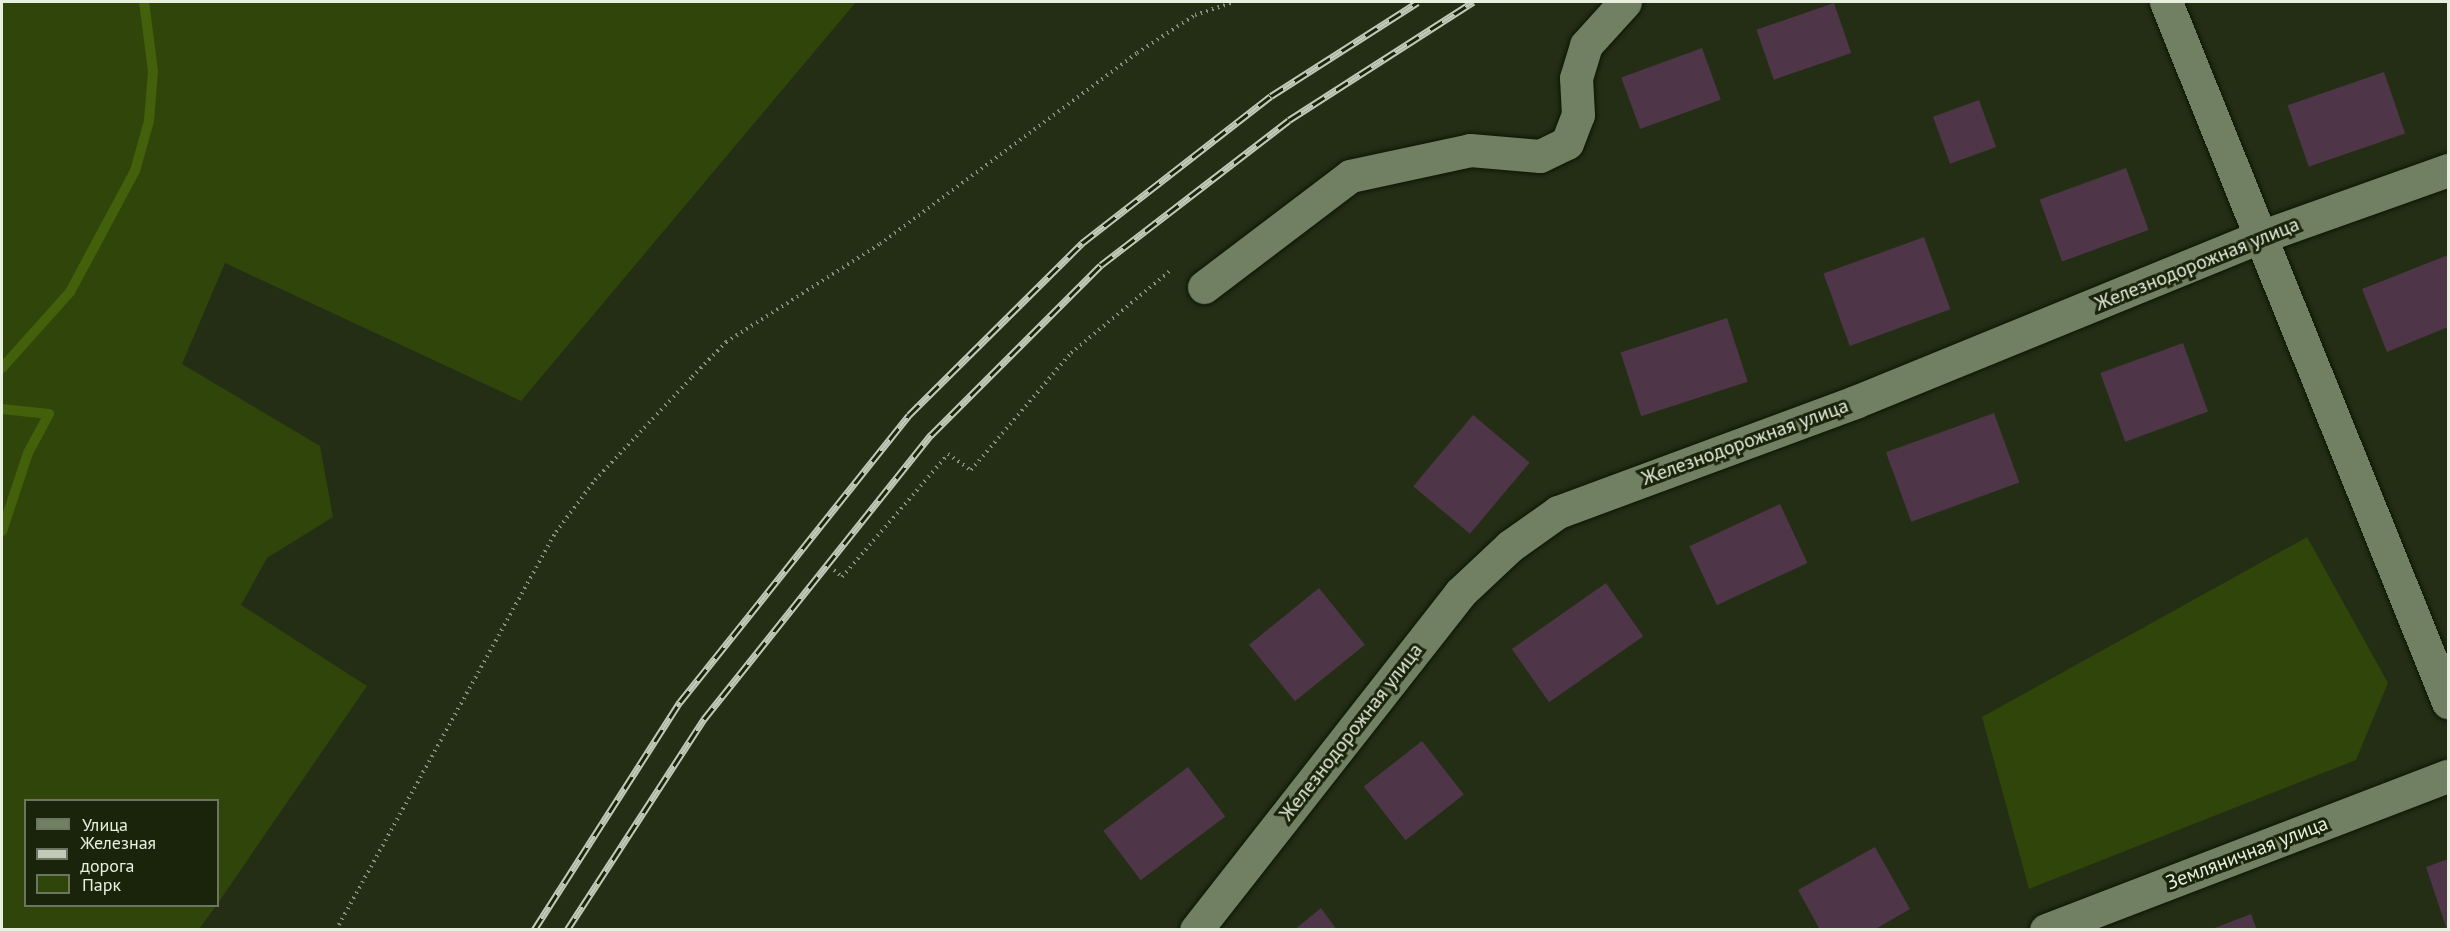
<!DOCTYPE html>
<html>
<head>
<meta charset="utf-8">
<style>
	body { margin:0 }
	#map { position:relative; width:2450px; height:931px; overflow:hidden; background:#232e15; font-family:"PT Sans",sans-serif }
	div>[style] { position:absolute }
	.green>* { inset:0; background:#2f450a }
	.stream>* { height:10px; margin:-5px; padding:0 5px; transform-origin:5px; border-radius:5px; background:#43610b }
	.building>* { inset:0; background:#4e3547; transform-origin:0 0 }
	.path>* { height:4px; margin-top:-2px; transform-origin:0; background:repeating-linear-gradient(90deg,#87917c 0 1.5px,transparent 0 6px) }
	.roads { filter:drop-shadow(0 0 2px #0c1601) drop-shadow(0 0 2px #0c1601) }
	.minor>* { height:33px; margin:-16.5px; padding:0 16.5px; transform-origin:16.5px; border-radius:16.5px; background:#717f63 }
	.rail>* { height:7px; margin-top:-3.5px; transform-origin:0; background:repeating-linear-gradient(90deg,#19240b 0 14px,#c1cab8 0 28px); box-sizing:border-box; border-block:2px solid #c1cab8 }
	span { translate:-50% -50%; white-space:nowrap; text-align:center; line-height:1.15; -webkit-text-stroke:6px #19240b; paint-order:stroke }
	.street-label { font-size:20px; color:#e7efdf }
	.frame { position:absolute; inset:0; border:3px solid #e7efdf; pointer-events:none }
	.legend { position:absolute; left:24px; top:799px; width:195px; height:108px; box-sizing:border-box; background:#19240b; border:2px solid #6b7560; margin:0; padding:8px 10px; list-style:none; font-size:18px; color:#e7efdf }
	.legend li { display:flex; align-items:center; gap:12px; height:30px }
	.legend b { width:30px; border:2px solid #6b7560 }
</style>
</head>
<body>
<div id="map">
	<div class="green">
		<i style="clip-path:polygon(2px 2px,856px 2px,521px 401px,225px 263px,182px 364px,320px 446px,333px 517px,267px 558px,241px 605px,367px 686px,218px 903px,218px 800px,26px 800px,26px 906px,216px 906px,199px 929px,2px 929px)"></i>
		<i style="clip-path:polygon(2307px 537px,2388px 683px,2356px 760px,2029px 889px,1982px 717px)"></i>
	</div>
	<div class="stream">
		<i style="left:2px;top:368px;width:102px;rotate:-48.2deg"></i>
		<i style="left:70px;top:292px;width:137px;rotate:-61.8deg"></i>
		<i style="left:135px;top:171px;width:52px;rotate:-74.4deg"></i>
		<i style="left:149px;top:121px;width:50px;rotate:-85.4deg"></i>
		<i style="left:153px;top:71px;width:70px;rotate:-97.4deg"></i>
		<i style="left:2px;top:409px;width:47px;rotate:6.1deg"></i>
		<i style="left:49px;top:414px;width:44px;rotate:118.3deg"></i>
		<i style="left:28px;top:453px;width:82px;rotate:108.4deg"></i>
	</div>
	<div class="building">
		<i style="left:1834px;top:3px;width:53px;height:82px;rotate:71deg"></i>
		<i style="left:1702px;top:48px;width:55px;height:86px;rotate:70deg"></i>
		<i style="left:2384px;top:72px;width:65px;height:102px;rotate:71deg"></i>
		<i style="left:1979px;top:100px;width:50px;height:49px;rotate:70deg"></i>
		<i style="left:2126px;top:168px;width:66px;height:92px;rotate:70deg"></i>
		<i style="left:1924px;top:237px;width:77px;height:107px;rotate:70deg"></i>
		<i style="clip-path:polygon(2448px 255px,2448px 327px,2387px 352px,2362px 289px)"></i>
		<i style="left:1727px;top:318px;width:67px;height:112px;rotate:72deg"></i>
		<i style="left:2183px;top:343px;width:73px;height:88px;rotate:70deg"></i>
		<i style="left:1994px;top:413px;width:74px;height:115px;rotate:70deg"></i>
		<i style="left:1473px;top:415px;width:74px;height:93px;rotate:40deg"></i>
		<i style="left:1780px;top:504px;width:65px;height:100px;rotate:65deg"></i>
		<i style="left:1606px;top:583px;width:65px;height:115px;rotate:55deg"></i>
		<i style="left:1319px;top:588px;width:73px;height:90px;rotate:51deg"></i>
		<i style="left:1422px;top:741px;width:68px;height:74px;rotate:52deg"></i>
		<i style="left:1188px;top:767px;width:62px;height:106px;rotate:53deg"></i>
		<i style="clip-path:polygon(1875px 847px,1910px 909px,1874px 930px,1820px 930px,1798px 890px)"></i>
		<i style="clip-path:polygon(2448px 859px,2448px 930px,2447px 930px,2426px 867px)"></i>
		<i style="clip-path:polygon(1321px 908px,1337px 930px,1294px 930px)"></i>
		<i style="clip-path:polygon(2251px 914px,2257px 930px,2212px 930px,2212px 929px)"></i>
	</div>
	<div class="path">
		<i style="left:834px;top:570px;width:11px;rotate:41deg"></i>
		<i style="left:842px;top:577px;width:162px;rotate:-49.2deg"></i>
		<i style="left:948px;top:454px;width:28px;rotate:35deg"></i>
		<i style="left:971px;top:470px;width:154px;rotate:-49.5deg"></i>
		<i style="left:1071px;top:353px;width:131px;rotate:-39.7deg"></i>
		<i style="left:336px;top:930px;width:455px;rotate:-61.1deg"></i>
		<i style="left:556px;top:532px;width:65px;rotate:-53.1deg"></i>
		<i style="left:595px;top:480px;width:141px;rotate:-46.7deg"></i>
		<i style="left:692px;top:377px;width:49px;rotate:-45.8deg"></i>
		<i style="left:726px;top:342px;width:183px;rotate:-32.5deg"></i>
		<i style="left:880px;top:244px;width:320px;rotate:-36.6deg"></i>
		<i style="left:1137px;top:53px;width:69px;rotate:-33.2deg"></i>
		<i style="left:1195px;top:15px;width:41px;rotate:-18.4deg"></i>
	</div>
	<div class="roads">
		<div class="minor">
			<i style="left:2166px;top:2px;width:755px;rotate:68.06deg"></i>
			<i style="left:1204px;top:287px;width:183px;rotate:-37.2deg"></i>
			<i style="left:1350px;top:176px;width:123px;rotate:-12.2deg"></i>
			<i style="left:1470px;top:150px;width:70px;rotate:4.9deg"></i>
			<i style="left:1540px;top:156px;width:30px;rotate:-26deg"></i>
			<i style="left:1567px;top:143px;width:30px;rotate:-69deg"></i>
			<i style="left:1578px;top:115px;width:37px;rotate:-93deg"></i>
			<i style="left:1576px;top:78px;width:34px;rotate:-73deg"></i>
			<i style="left:1586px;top:45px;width:58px;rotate:-47.8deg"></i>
			<i style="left:1196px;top:930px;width:428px;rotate:-51.9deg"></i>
			<i style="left:1460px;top:593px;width:69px;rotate:-43.2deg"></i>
			<i style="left:1510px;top:546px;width:59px;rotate:-35.3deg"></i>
			<i style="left:1558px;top:512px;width:317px;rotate:-20.3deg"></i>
			<i style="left:1855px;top:402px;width:437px;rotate:-22.2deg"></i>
			<i style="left:2260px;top:237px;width:200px;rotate:-19.6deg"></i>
			<i style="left:2046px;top:930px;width:430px;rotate:-21deg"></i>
		</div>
	</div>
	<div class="rail">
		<i style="left:534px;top:930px;width:271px;rotate:-57.4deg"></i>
		<i style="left:680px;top:702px;width:367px;rotate:-51.4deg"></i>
		<i style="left:909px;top:415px;width:244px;rotate:-44.8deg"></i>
		<i style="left:1082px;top:243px;width:239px;rotate:-37.9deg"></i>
		<i style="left:1271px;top:96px;width:174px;rotate:-32.6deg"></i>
		<i style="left:567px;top:930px;width:252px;rotate:-57deg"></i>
		<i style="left:704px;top:719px;width:364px;rotate:-51.4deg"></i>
		<i style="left:931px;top:435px;width:240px;rotate:-45deg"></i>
		<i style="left:1101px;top:265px;width:237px;rotate:-37.6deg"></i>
		<i style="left:1289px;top:120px;width:219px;rotate:-32.7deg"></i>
	</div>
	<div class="street-label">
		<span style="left:2197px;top:264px;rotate:-22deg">Железнодорожная улица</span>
		<span style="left:1745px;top:442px;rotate:-20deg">Железнодорожная улица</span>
		<span style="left:1351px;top:732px;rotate:-52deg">Железнодорожная улица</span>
		<span style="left:2247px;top:853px;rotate:-21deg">Земляничная улица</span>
	</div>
	<div class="frame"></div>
	<ul class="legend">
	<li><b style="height:8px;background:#717f63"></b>Улица</li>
	<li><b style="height:8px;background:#c1cab8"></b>Железная дорога</li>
	<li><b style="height:16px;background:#2f450a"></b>Парк</li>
	</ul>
</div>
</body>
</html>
